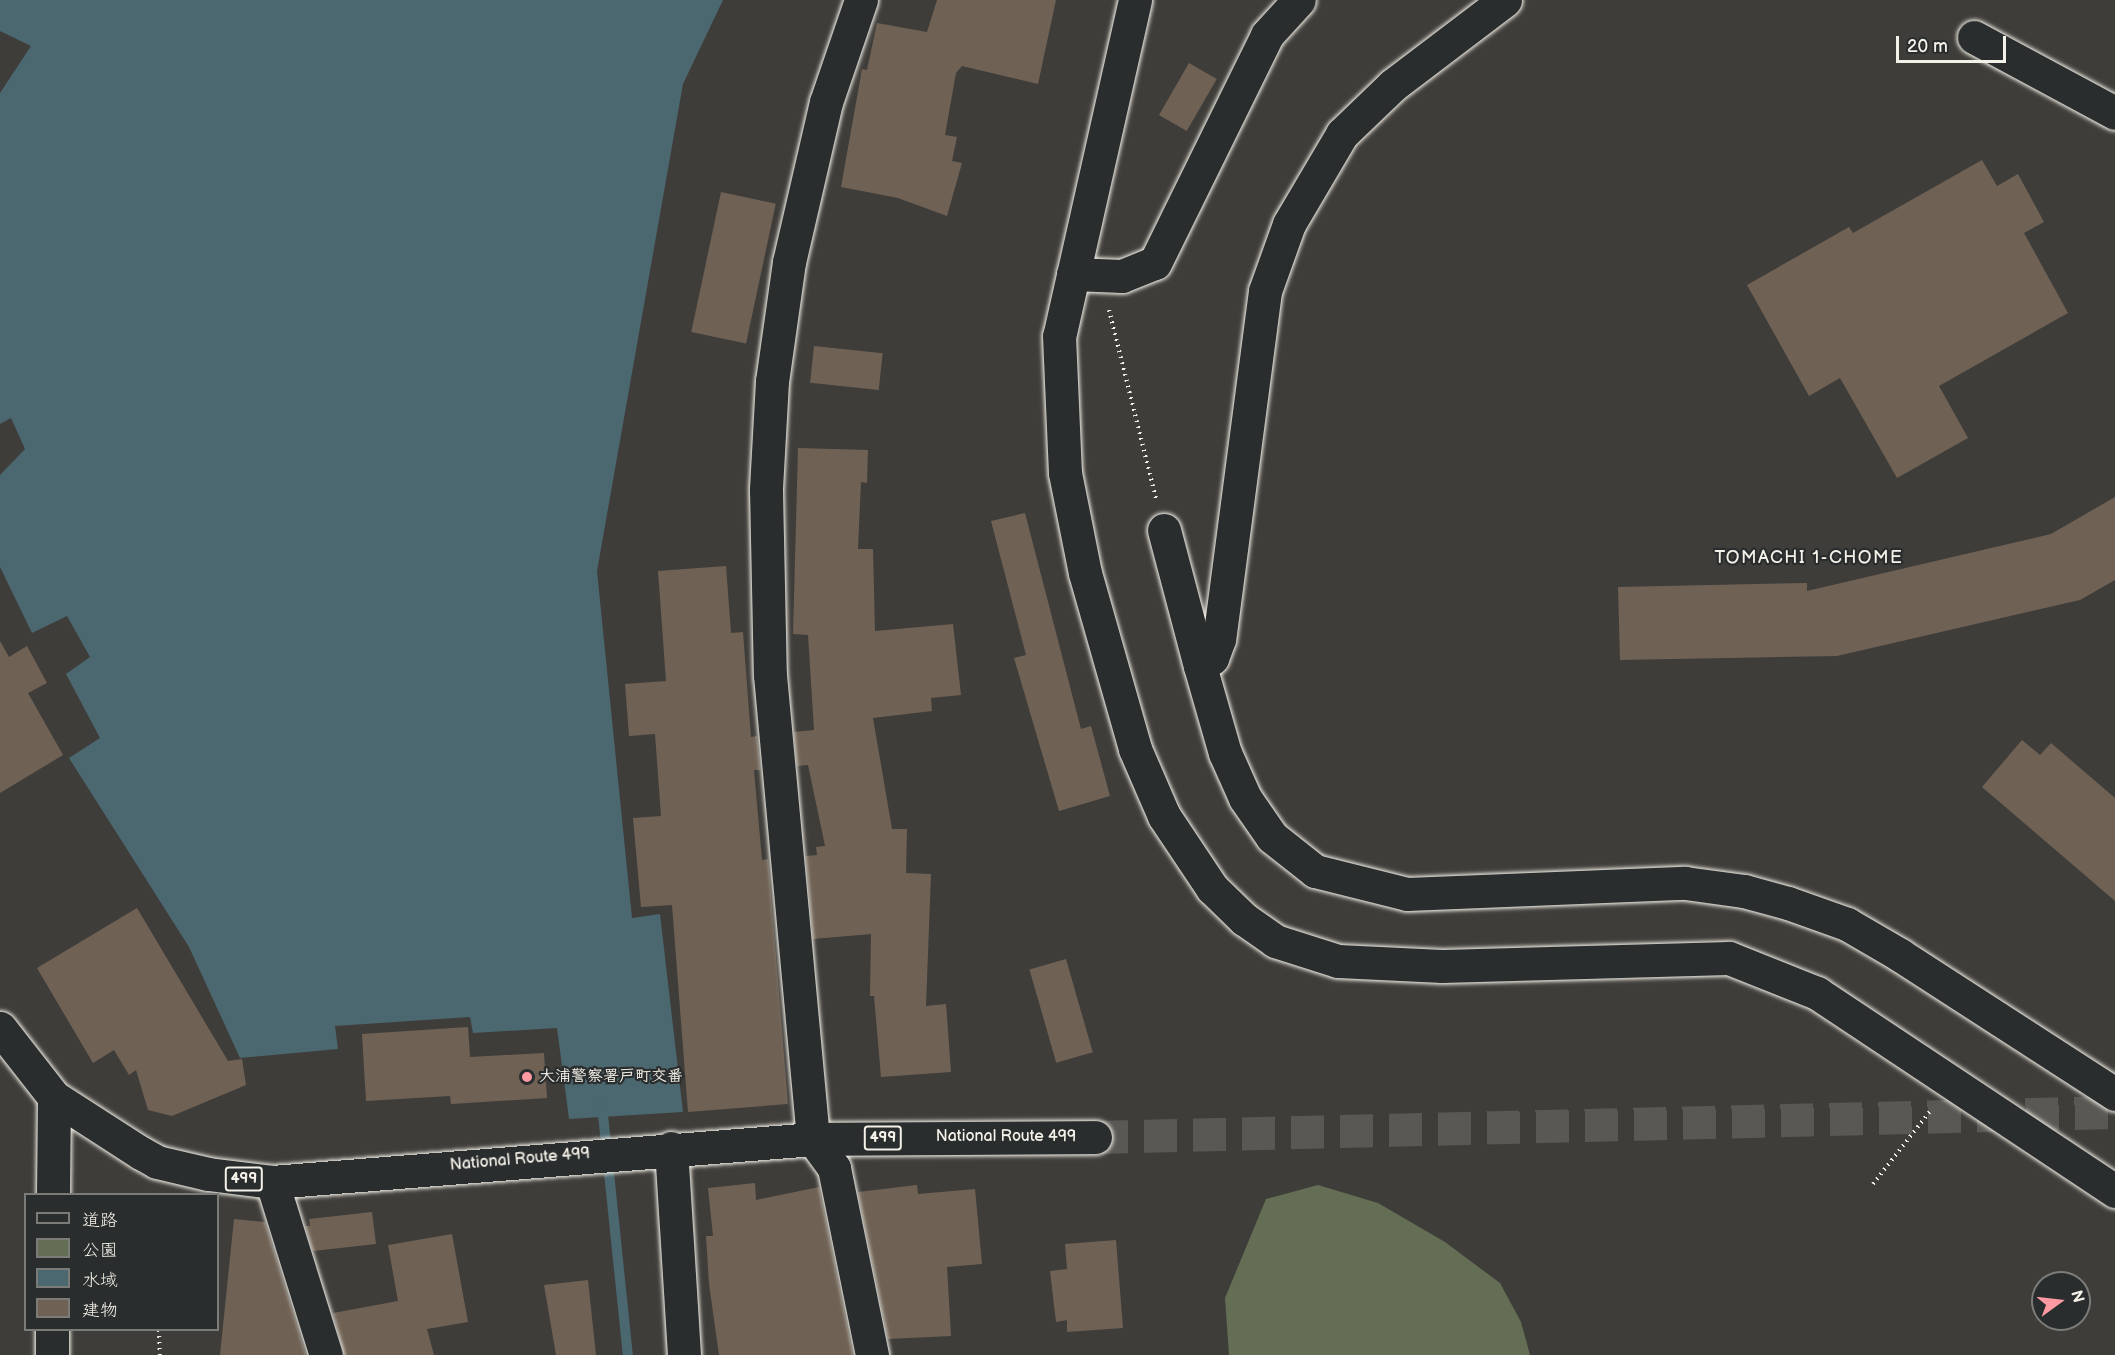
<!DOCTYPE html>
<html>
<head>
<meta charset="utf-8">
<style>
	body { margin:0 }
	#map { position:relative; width:2115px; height:1355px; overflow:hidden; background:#3f3d3a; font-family:"Balsamiq Sans","Klee One",sans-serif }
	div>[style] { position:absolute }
	.green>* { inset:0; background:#636e54 }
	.water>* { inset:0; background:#4b676f }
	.stream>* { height:10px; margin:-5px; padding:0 5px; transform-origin:5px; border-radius:5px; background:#4b676f }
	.building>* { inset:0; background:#6f6255; transform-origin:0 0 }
	.trunk-tunnel>* { height:33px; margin-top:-16.5px; transform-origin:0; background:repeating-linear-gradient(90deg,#5a5854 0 33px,transparent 0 49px) }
	.path>* { height:4px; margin-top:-2px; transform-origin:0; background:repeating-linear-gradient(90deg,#f4f1e8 0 1.5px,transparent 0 6px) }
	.roads { filter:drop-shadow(0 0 2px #f4f1e8) drop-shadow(0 0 2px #f4f1e8) }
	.minor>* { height:33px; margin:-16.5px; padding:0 16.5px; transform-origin:16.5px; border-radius:16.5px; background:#2a2d2e }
	.trunk>* { height:33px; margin:-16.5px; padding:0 16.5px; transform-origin:16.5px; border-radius:16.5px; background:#2a2d2e }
	.dots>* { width:16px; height:16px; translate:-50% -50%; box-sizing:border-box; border:3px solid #2a2d2e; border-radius:50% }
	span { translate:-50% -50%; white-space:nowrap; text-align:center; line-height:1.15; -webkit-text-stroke:4.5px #2a2d2e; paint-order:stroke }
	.shield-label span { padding:2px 4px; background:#2a2d2e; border:2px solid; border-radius:4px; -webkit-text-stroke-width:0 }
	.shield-label { font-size:15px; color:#f4f1e8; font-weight:700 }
	.poi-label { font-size:16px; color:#f4f1e8; font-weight:700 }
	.left { translate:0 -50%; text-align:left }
	.street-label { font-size:16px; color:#f4f1e8 }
	.neighbourhood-label { font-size:18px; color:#f4f1e8; letter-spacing:1.5px }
	.legend { position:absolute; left:24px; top:1193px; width:195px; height:138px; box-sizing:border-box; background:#2a2d2e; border:2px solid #7b7b78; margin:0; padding:8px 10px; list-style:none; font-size:18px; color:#f4f1e8 }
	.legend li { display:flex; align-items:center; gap:12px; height:30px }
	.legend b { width:30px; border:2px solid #7b7b78 }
	.north { position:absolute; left:2031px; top:1271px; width:60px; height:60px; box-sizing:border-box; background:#2a2d2e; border:2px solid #7b7b78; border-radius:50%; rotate:75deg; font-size:16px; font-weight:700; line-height:24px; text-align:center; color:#f4f1e8 }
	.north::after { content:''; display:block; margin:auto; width:21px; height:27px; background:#ff9aa2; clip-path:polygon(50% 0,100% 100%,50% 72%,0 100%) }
	.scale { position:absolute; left:1896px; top:36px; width:110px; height:27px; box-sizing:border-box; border:3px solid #f4f1e8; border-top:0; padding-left:8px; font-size:18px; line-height:21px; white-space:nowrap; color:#f4f1e8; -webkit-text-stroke:4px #2a2d2e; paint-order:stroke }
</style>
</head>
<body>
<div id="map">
	<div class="green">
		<i style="clip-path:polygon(1318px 1185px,1378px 1203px,1445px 1242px,1500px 1283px,1521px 1322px,1530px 1355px,1229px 1355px,1225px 1298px,1266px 1199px)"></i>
	</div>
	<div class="water">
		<i style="clip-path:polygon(0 0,723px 0,683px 84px,597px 571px,632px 918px,660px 914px,683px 1112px,569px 1119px,557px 1028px,473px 1033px,470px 1017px,335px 1026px,338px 1049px,240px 1058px,189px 947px,69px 758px,100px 738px,66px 674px,90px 657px,67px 616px,32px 633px,0 567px,0 475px,25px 449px,11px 418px,0 424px,0 93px,31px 46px,0 31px)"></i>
	</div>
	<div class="stream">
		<i style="left:602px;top:1105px;width:251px;rotate:84.1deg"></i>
	</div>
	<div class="building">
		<i style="clip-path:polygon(937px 0,1056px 0,1038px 84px,962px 66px,956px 73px,945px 135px,957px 137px,952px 161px,962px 163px,947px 216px,898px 198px,841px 187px,862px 69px,867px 70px,877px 23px,927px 32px)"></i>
		<i style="left:1189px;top:63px;width:32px;height:60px;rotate:30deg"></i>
		<i style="clip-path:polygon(1982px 160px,1997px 186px,2018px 174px,2044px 222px,2024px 233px,2068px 313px,1939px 386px,1968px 438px,1897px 478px,1840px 378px,1809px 396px,1747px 285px,1849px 227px,1853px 233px)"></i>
		<i style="left:721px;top:192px;width:56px;height:143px;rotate:12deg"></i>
		<i style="left:814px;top:346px;width:69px;height:37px;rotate:6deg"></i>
		<i style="clip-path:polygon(798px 448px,868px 450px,867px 483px,861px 482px,858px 549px,873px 549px,875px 631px,953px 624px,961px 695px,931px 698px,932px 711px,873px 718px,892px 829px,907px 829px,906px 873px,931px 874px,926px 1006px,946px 1004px,951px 1072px,881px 1077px,874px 996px,870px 996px,871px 934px,813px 939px,806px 856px,817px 855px,816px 847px,825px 846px,808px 765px,797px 766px,794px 732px,814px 730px,808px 635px,793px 634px)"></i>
		<i style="clip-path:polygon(2115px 497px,2115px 580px,2080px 600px,1837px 656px,1620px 660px,1618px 587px,1807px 583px,1807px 591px,2051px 534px)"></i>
		<i style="clip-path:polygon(1025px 513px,1081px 729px,1091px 726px,1110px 796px,1059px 811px,1014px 658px,1026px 655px,991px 521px)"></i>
		<i style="clip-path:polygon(726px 566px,731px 633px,743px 632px,751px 737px,757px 736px,760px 770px,754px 770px,762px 860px,768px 859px,788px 1104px,688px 1112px,672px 905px,641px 907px,633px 818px,661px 816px,655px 734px,629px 736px,625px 684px,666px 681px,658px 571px)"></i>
		<i style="clip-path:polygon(0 641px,9px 657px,27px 646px,47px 683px,28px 693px,63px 755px,0 793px)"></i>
		<i style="clip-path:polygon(2022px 740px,2040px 755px,2051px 743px,2115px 798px,2115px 901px,1982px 787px)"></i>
		<i style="clip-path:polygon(137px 908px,228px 1061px,242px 1059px,246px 1085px,172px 1116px,148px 1110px,136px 1070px,129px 1075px,114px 1050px,93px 1063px,37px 968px)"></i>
		<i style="left:1066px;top:959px;width:97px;height:38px;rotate:74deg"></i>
		<i style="clip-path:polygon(468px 1027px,470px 1057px,544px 1053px,547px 1098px,451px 1104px,450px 1096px,366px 1101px,362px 1034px)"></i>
		<i style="clip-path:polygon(755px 1183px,756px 1200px,819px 1187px,853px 1355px,719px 1355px,709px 1284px,706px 1236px,713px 1236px,708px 1188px)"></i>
		<i style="clip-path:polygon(917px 1185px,918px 1194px,975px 1189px,982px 1264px,947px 1267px,951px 1336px,888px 1339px,858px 1192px)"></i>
		<i style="clip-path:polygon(372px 1212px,376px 1244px,313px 1251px,305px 1226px,310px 1226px,309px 1219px)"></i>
		<i style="clip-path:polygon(234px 1219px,265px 1222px,306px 1355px,220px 1355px)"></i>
		<i style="clip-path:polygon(452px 1234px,468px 1322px,427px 1329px,434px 1355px,344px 1355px,333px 1313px,398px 1301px,388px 1245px)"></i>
		<i style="clip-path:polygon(1116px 1240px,1123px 1328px,1067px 1332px,1067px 1320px,1056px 1322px,1050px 1271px,1067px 1269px,1065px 1244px)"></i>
		<i style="clip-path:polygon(588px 1280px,596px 1355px,556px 1355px,544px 1285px)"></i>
	</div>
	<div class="trunk-tunnel">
		<i style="left:1095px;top:1137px;width:1020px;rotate:-1.4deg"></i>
	</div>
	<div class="path">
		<i style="left:1109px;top:310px;width:194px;rotate:76deg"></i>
		<i style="left:1873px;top:1184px;width:94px;rotate:-51.9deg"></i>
		<i style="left:159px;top:1330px;width:25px;rotate:88deg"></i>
	</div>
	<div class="roads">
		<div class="minor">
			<i style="left:861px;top:0;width:108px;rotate:108.9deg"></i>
			<i style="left:826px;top:102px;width:164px;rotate:103deg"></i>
			<i style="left:789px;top:262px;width:120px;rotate:98.1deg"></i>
			<i style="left:772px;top:381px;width:109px;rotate:93.2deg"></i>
			<i style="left:766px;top:490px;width:185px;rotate:88.8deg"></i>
			<i style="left:770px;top:675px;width:466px;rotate:84.7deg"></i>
			<i style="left:813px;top:1139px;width:36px;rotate:54deg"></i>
			<i style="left:834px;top:1168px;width:191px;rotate:78.5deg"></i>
			<i style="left:1135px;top:0;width:344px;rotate:102.7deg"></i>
			<i style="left:1059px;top:336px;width:137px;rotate:87.5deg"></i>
			<i style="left:1065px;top:473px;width:102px;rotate:78.7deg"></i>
			<i style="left:1085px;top:573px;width:183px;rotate:74.1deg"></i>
			<i style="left:1135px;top:749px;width:73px;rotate:66.6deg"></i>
			<i style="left:1164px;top:816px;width:87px;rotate:56.3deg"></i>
			<i style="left:1212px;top:888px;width:45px;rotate:44.1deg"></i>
			<i style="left:1244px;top:919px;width:38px;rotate:35deg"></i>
			<i style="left:1275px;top:941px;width:66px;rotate:17.6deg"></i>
			<i style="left:1338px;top:961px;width:104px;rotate:2.8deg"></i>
			<i style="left:1442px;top:966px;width:287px;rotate:-1.6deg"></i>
			<i style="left:1729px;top:958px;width:95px;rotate:21.7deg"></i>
			<i style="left:1817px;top:993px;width:358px;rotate:33.6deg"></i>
			<i style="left:1505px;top:0;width:141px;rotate:142.8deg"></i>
			<i style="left:1393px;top:85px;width:71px;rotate:136.1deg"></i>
			<i style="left:1342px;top:134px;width:104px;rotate:120.5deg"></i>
			<i style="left:1289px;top:224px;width:71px;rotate:109.7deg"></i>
			<i style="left:1265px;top:291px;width:351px;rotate:97.5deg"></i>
			<i style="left:1219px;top:639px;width:20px;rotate:110deg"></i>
			<i style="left:1212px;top:658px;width:14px;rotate:146deg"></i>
			<i style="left:1200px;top:666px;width:91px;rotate:74deg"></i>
			<i style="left:1225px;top:753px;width:49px;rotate:66deg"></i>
			<i style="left:1245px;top:798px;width:47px;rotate:55.3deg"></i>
			<i style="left:1272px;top:837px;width:55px;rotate:38.3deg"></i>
			<i style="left:1315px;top:871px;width:95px;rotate:14deg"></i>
			<i style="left:1407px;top:894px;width:278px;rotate:-2.3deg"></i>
			<i style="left:1685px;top:883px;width:60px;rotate:7.7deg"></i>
			<i style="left:1744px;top:891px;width:46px;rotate:15.3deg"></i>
			<i style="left:1788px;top:903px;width:63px;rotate:19.6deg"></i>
			<i style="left:1847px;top:924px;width:61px;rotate:30.3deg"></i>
			<i style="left:1900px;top:955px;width:256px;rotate:32.9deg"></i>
			<i style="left:1974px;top:37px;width:160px;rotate:28.3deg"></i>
			<i style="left:1073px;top:274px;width:49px;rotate:2.3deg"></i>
			<i style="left:1122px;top:276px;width:35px;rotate:-22deg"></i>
			<i style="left:1155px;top:263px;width:254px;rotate:-63.8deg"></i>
			<i style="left:1267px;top:35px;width:47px;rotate:-47.6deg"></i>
			<i style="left:1164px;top:530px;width:141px;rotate:75.2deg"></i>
			<i style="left:671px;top:1148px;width:207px;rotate:86.4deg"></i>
			<i style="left:272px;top:1182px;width:181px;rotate:72.7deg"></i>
			<i style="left:53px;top:1194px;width:97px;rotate:-89.4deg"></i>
			<i style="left:52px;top:1355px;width:25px;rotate:-90deg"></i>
		</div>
		<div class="trunk">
			<i style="left:0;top:1028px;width:88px;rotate:52deg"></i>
			<i style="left:54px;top:1097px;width:103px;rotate:32.8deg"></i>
			<i style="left:141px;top:1153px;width:18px;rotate:29deg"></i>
			<i style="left:157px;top:1162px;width:52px;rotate:13.2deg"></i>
			<i style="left:208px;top:1174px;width:64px;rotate:7.1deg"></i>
			<i style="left:272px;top:1182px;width:543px;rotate:-4.54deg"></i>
			<i style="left:813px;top:1139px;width:282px;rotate:-0.4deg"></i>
		</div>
	</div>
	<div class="dots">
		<i style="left:527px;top:1077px;background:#ff9aa2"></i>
	</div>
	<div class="shield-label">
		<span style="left:883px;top:1138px">499</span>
		<span style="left:244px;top:1179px">499</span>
	</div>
	<div class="poi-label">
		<span class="left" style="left:539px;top:1077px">大浦警察署戸町交番</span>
	</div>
	<div class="street-label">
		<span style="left:1006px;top:1137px">National Route 499</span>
		<span style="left:520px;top:1160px;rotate:-5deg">National Route 499</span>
	</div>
	<div class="neighbourhood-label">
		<span style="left:1809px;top:558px">TOMACHI 1-CHOME</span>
	</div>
	<ul class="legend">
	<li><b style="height:8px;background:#2a2d2e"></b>道路</li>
	<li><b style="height:16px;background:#636e54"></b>公園</li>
	<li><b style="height:16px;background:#4b676f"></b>水域</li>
	<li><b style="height:16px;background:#6f6255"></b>建物</li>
	</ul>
	<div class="north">N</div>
	<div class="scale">20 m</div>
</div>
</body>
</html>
